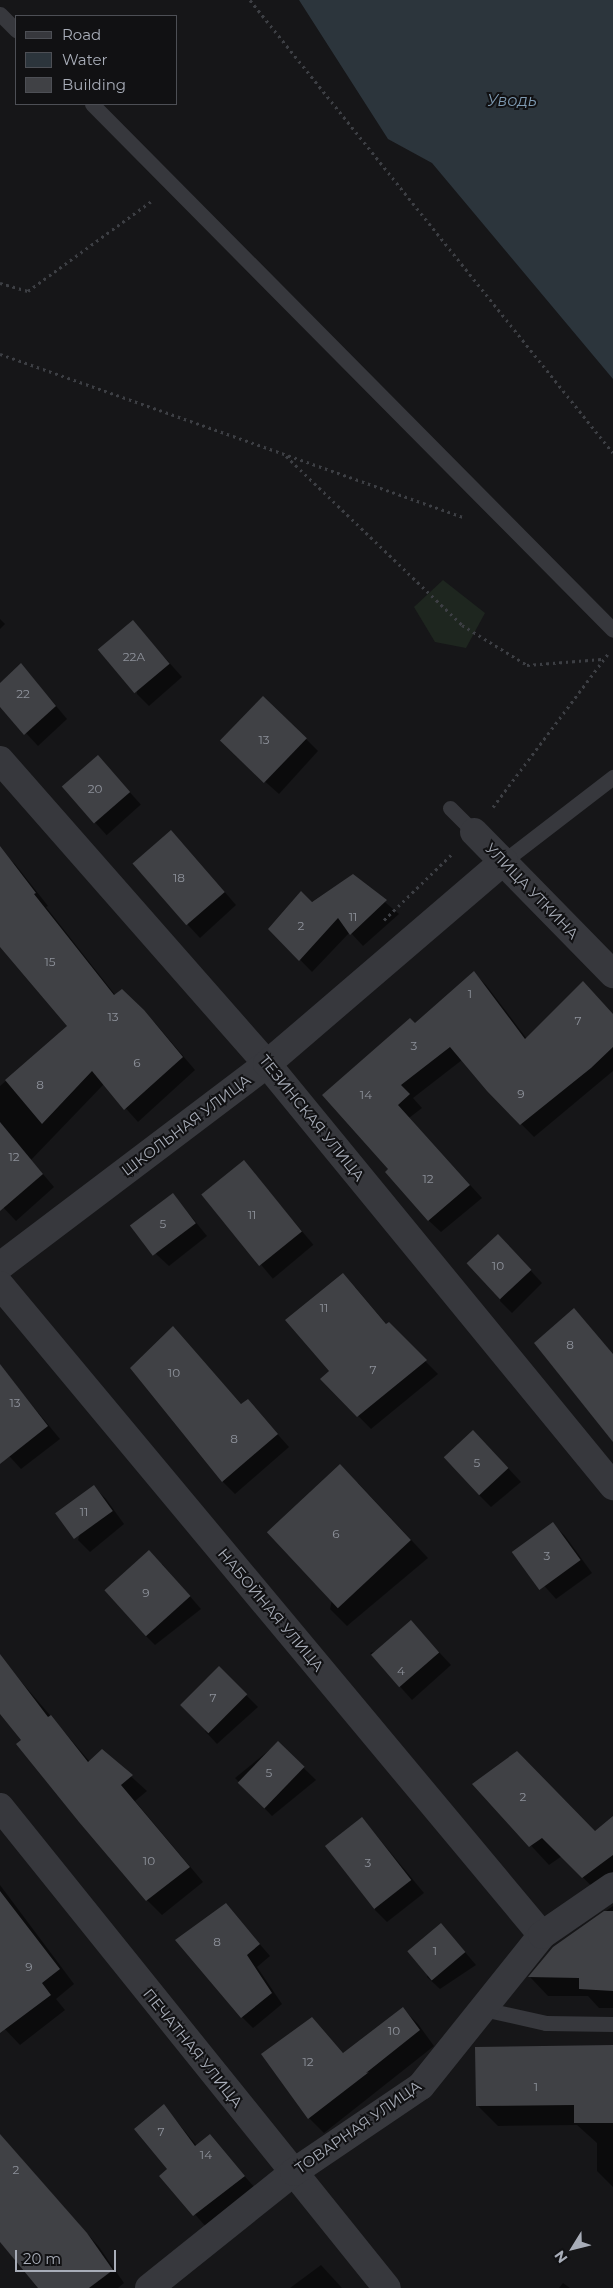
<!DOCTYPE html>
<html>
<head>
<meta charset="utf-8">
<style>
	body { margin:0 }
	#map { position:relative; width:613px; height:2288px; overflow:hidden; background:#161618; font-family:Montserrat,sans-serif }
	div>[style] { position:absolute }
	.green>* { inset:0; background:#1e261f }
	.water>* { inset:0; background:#2c353c }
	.shadow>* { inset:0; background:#0007; transform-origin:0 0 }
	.building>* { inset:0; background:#404145; transform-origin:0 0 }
	.path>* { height:3px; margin-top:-1.5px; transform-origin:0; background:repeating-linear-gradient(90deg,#3d3f44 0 2.5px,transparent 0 6.5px) }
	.lane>* { height:15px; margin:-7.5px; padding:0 7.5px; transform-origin:7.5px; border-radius:7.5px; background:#37383d }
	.street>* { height:28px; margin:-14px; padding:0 14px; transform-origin:14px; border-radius:14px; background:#37383d }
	span { translate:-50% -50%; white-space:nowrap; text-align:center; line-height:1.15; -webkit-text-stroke:4px #111113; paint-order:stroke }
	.number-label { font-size:12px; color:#8e929b }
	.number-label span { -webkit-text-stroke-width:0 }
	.street-label { font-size:15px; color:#a8adb8 }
	.water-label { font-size:16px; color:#7f9bb3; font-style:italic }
	.legend { position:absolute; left:15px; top:15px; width:162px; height:90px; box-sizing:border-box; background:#111113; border:1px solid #4d4f55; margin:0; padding:6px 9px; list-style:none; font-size:15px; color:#a8adb8 }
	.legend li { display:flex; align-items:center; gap:10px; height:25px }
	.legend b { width:25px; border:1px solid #4d4f55 }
	.north { position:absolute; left:548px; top:2223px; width:50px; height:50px; -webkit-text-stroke:4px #111113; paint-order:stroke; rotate:234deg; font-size:14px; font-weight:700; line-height:20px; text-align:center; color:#a8adb8 }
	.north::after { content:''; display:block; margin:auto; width:18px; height:22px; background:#a8adb8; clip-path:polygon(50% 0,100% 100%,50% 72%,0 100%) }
	.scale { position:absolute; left:15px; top:2250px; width:101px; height:22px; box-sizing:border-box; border:2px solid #a8adb8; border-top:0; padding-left:6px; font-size:15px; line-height:18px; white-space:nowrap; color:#a8adb8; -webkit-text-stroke:4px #111113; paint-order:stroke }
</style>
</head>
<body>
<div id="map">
	<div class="green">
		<i style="clip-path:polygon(443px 580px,485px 613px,466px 648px,435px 642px,414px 607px)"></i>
	</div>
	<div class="water">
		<i style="clip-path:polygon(299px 0,613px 0,613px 379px,432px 163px,388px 139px)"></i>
	</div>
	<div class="shadow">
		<i style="clip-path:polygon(0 619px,5px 624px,0 629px)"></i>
		<i style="clip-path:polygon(133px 622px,182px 677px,149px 706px,137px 694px)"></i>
		<i style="clip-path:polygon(21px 664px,67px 719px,38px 746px,0 705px,0 684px)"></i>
		<i style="clip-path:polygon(306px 739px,318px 751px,279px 794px,235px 755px)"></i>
		<i style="left:98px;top:757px;width:64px;height:46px;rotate:48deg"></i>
		<i style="clip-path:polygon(183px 844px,236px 905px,200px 938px,188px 925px)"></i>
		<i style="clip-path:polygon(0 851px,15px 864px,48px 906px,46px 907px,116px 996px,122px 991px,156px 1024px,195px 1070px,138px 1122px,104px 1084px,31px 1160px,54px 1187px,16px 1221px,0 1204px,0 1086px,69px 1026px,0 938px)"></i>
		<i style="clip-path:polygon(353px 875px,399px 914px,363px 946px,350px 932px,312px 972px,270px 929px)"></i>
		<i style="clip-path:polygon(474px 973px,486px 985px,527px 1039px,613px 1015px,613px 1071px,534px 1137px,488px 1090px,462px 1060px,413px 1098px,422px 1108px,409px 1118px,482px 1198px,441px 1232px,428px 1220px,390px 1169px,324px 1095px,415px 1025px)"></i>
		<i style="left:244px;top:1162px;width:108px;height:53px;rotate:50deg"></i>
		<i style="clip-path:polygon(173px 1194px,207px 1236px,169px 1266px,156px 1254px)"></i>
		<i style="clip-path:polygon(510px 1248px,542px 1283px,512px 1313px,500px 1301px)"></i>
		<i style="clip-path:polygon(355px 1287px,387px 1325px,388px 1324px,438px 1374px,371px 1429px,322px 1379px,331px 1371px)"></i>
		<i style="clip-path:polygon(173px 1328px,242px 1405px,248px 1401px,289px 1447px,235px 1494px,223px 1482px)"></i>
		<i style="clip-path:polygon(8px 1376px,60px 1439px,21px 1469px,0 1446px,0 1382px)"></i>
		<i style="clip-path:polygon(486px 1444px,521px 1482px,491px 1507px,479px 1495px)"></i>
		<i style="clip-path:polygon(358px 1483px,428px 1558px,347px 1626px,330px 1609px)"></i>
		<i style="clip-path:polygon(94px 1487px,106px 1499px,124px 1524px,90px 1552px,78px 1540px)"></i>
		<i style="clip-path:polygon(553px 1524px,565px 1536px,592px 1573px,556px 1599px,514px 1552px)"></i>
		<i style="clip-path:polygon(162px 1564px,201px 1609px,155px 1645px,143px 1633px)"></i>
		<i style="clip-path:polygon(423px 1635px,451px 1665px,412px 1700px,370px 1653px)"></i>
		<i style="clip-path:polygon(7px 1665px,90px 1762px,102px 1750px,147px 1791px,135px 1801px,203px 1882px,162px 1915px,147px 1900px,0 1712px,0 1671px)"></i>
		<i style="clip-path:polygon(219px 1668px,258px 1707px,217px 1744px,205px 1731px)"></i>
		<i style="clip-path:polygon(278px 1743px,316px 1780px,272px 1816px,235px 1778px)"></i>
		<i style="clip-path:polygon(474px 1784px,595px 1832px,613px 1818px,613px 1900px,608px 1903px,562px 1856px,549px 1865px)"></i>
		<i style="clip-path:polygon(362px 1818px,424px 1893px,387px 1922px,375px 1910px)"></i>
		<i style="clip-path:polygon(0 1885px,74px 1984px,56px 1999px,65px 2010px,20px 2045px,0 2024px)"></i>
		<i style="clip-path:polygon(226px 1905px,270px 1956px,257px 1967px,282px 2004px,253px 2028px,242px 2017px)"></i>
		<i style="clip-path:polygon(613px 1906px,613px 2008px,599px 2008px,588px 1996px,548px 1996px,530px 1977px,554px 1947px)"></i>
		<i style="clip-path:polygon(441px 1924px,476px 1965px,440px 1989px,427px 1977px)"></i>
		<i style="clip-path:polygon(403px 2009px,418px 2024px,434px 2046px,324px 2133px,309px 2118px,312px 2019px,344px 2054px)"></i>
		<i style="clip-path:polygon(613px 2047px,613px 2187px,597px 2171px,597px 2143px,577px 2125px,498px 2126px,477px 2105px)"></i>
		<i style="clip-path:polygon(164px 2106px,197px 2146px,209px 2136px,256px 2189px,207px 2228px,161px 2176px,169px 2169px)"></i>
		<i style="clip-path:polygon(0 2135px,99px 2247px,124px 2283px,118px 2288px,40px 2288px,0 2241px)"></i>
		<i style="clip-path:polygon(321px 2265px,342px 2288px,290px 2288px)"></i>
		<i style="clip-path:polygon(563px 2283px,570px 2288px,559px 2288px)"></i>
	</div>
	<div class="building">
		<i style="left:133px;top:620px;width:57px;height:46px;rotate:50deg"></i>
		<i style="clip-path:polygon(21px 663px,56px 706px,24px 735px,0 707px,0 683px)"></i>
		<i style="left:263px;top:696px;width:61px;height:62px;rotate:44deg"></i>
		<i style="left:98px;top:755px;width:49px;height:48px;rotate:49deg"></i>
		<i style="left:171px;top:830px;width:82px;height:51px;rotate:49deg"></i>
		<i style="clip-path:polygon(0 846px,36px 893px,34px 894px,114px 995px,122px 989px,144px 1010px,183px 1057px,124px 1110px,92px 1071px,42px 1124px,5px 1080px,67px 1026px,0 947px)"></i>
		<i style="clip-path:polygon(353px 874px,387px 900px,350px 935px,338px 918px,299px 961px,268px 929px,301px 891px,312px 902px)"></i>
		<i style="clip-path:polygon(474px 971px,525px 1039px,583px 981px,613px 1014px,613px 1047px,591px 1068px,520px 1125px,487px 1091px,450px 1047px,401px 1085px,410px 1094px,398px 1105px,470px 1185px,428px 1221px,385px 1172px,388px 1169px,322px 1095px,410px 1018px,415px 1023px)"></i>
		<i style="clip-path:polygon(0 1122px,43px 1174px,0 1211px)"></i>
		<i style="left:244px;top:1160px;width:92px;height:55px;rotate:51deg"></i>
		<i style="left:173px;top:1193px;width:38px;height:54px;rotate:53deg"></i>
		<i style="left:498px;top:1234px;width:49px;height:43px;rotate:47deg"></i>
		<i style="clip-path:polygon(343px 1273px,386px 1324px,389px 1322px,427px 1360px,357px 1417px,320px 1379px,329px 1371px,285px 1320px)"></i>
		<i style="clip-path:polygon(574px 1308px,613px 1354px,613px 1442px,534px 1343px)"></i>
		<i style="clip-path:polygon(173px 1326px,241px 1404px,248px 1399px,278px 1434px,222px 1482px,130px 1368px)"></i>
		<i style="clip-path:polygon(0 1364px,48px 1426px,0 1464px)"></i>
		<i style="left:473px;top:1430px;width:52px;height:40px;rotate:47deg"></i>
		<i style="left:340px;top:1464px;width:104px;height:100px;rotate:47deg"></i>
		<i style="left:94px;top:1485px;width:32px;height:48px;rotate:54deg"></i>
		<i style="left:553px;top:1522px;width:47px;height:51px;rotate:54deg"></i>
		<i style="left:149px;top:1550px;width:62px;height:60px;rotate:48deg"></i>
		<i style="left:411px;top:1620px;width:43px;height:53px;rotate:49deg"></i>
		<i style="clip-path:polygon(0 1654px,48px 1717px,51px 1715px,88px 1762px,102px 1749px,133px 1775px,121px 1785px,190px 1867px,146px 1901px,79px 1822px,16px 1744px,21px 1740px,0 1714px)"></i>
		<i style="left:219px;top:1666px;width:40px;height:55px;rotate:45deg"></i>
		<i style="left:278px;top:1741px;width:37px;height:58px;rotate:44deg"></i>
		<i style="clip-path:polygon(517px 1751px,595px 1831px,613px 1816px,613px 1855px,582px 1878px,542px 1838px,529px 1847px,472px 1784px)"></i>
		<i style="left:362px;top:1817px;width:80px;height:47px;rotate:52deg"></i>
		<i style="clip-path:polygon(0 1891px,60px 1969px,42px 1983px,51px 1995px,0 2033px)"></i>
		<i style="clip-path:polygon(226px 1903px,260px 1944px,247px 1955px,272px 1993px,241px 2018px,175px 1940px)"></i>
		<i style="clip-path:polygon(604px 1911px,613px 1911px,613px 1991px,579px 1989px,579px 1978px,528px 1977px,553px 1947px)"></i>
		<i style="left:441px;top:1923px;width:38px;height:44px;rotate:50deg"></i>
		<i style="clip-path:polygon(403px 2007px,420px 2030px,366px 2073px,369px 2072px,308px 2119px,261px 2054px,312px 2017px,343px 2053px)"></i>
		<i style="clip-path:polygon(613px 2045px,613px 2123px,574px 2123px,574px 2105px,476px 2106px,475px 2047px)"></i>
		<i style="clip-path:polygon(164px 2104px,195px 2146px,210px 2134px,245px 2176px,193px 2216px,159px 2176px,167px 2169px,134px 2129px)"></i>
		<i style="clip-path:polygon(0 2134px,87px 2233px,113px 2270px,89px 2288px,38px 2288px,0 2242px)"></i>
	</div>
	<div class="path">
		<i style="left:250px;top:0;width:580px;rotate:51.29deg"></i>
		<i style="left:0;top:283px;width:29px;rotate:16deg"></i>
		<i style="left:28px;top:291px;width:155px;rotate:-36.1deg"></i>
		<i style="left:0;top:354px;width:492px;rotate:19.4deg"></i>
		<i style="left:286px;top:456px;width:244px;rotate:43.8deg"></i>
		<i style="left:462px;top:625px;width:76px;rotate:31.6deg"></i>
		<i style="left:527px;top:665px;width:75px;rotate:-4.6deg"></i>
		<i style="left:493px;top:807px;width:191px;rotate:-53.1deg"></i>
		<i style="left:384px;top:920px;width:96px;rotate:-44.2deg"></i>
	</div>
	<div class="lane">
		<i style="left:0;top:14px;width:23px;rotate:45deg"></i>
		<i style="left:92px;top:104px;width:740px;rotate:45.27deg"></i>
		<i style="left:450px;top:808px;width:34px;rotate:45deg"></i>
		<i style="left:504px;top:861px;width:138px;rotate:-37.6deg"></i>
		<i style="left:483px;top:2009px;width:65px;rotate:12.5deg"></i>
		<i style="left:546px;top:2023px;width:67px;rotate:0.9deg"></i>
	</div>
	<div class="street">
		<i style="left:0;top:760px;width:405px;rotate:48.7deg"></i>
		<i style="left:267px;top:1064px;width:546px;rotate:50.65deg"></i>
		<i style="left:474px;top:832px;width:199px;rotate:45.6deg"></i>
		<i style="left:0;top:1266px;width:335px;rotate:-37.1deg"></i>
		<i style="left:267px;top:1064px;width:312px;rotate:-40.6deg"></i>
		<i style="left:0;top:1285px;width:846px;rotate:50.18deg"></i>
		<i style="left:0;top:1807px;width:617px;rotate:51.18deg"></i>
		<i style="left:149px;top:2288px;width:186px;rotate:-38.7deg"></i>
		<i style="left:294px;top:2172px;width:153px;rotate:-34.1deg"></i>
		<i style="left:421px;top:2086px;width:193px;rotate:-51.3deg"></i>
		<i style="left:542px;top:1935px;width:86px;rotate:-34.6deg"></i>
	</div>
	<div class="number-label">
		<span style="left:134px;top:657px">22А</span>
		<span style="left:23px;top:694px">22</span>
		<span style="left:264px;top:740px">13</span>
		<span style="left:95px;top:789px">20</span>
		<span style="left:179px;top:878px">18</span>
		<span style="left:353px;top:917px">11</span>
		<span style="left:301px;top:926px">2</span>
		<span style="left:50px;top:962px">15</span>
		<span style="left:470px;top:994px">1</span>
		<span style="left:113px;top:1017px">13</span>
		<span style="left:578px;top:1021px">7</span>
		<span style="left:414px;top:1046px">3</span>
		<span style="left:137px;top:1063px">6</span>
		<span style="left:40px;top:1085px">8</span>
		<span style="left:521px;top:1094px">9</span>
		<span style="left:366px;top:1095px">14</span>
		<span style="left:14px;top:1157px">12</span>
		<span style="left:428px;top:1179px">12</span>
		<span style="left:252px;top:1215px">11</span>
		<span style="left:163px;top:1224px">5</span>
		<span style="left:498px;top:1266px">10</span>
		<span style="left:324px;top:1308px">11</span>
		<span style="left:570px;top:1345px">8</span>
		<span style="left:373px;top:1370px">7</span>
		<span style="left:174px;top:1373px">10</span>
		<span style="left:15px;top:1403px">13</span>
		<span style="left:234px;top:1439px">8</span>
		<span style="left:477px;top:1463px">5</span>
		<span style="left:84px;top:1512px">11</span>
		<span style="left:336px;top:1534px">6</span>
		<span style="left:547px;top:1556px">3</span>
		<span style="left:146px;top:1593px">9</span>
		<span style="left:401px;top:1671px">4</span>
		<span style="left:213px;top:1698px">7</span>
		<span style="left:269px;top:1773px">5</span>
		<span style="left:523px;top:1797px">2</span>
		<span style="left:149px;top:1861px">10</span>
		<span style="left:368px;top:1863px">3</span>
		<span style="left:217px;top:1942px">8</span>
		<span style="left:435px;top:1951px">1</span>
		<span style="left:29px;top:1967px">9</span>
		<span style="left:394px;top:2031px">10</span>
		<span style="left:308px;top:2062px">12</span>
		<span style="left:536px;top:2087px">1</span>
		<span style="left:161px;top:2132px">7</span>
		<span style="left:206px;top:2155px">14</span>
		<span style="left:16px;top:2170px">2</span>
	</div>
	<div class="street-label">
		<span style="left:532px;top:891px;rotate:46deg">УЛИЦА УТКИНА</span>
		<span style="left:312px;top:1118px;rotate:51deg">ТЕЗИНСКАЯ УЛИЦА</span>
		<span style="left:186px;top:1125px;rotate:-37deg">ШКОЛЬНАЯ УЛИЦА</span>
		<span style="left:271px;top:1610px;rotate:50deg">НАБОЙНАЯ УЛИЦА</span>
		<span style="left:193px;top:2048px;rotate:51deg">ПЕЧАТНАЯ УЛИЦА</span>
		<span style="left:358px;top:2127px;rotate:-35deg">ТОВАРНАЯ УЛИЦА</span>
	</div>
	<div class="water-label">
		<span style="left:512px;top:101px">Уводь</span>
	</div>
	<ul class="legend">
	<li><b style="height:6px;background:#37383d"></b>Road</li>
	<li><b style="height:14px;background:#2c353c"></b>Water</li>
	<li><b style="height:14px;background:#404145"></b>Building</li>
	</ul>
	<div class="north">N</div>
	<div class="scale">20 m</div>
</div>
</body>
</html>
